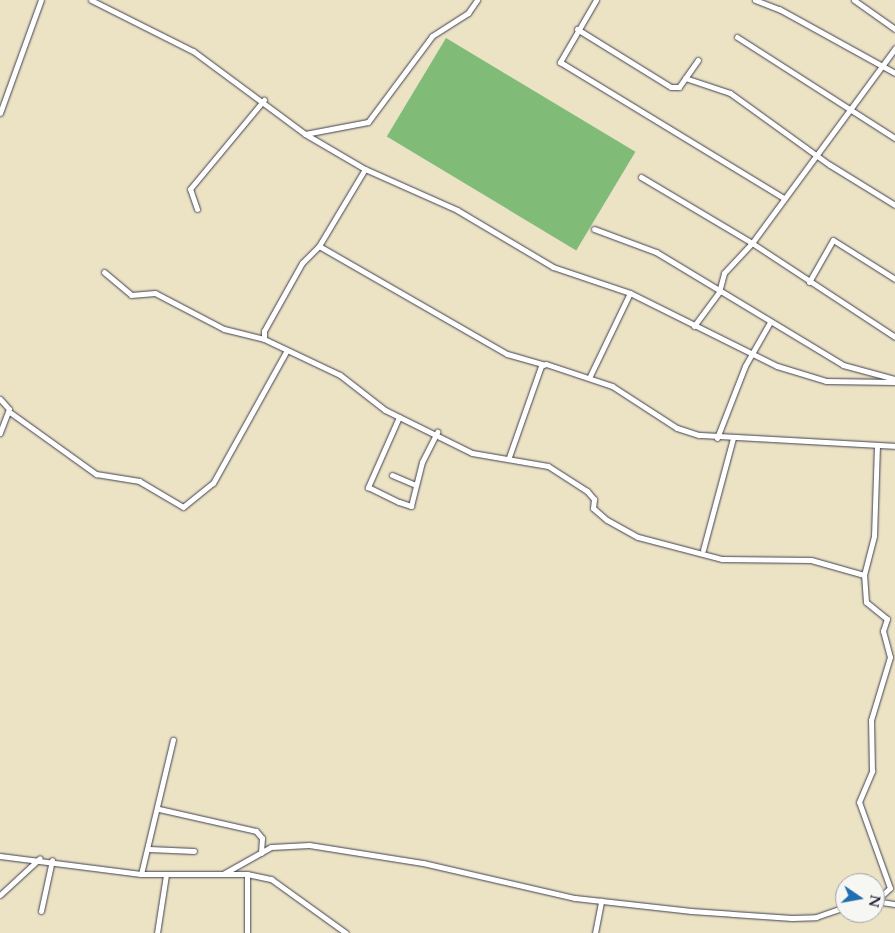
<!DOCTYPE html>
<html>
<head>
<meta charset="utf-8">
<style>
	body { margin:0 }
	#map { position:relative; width:895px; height:933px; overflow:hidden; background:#ece3c5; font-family:Cardo,serif }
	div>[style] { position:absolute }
	.forest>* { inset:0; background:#81bb78; transform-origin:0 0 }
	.roads { filter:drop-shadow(0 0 1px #403f50) drop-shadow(0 0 1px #403f50) }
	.street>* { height:5px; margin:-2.5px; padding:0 2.5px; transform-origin:2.5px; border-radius:2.5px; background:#fff }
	span { translate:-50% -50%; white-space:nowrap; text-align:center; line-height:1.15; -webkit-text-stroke:4.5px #f6f6f2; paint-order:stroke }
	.north { position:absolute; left:835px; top:873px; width:50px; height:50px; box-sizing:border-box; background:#f6f6f2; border:1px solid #a1a1a9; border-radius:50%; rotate:102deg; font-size:14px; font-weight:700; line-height:20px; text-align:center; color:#22223b }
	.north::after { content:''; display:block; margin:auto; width:18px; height:22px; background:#1f6fb2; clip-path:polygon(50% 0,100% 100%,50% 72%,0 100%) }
</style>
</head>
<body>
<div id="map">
	<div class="forest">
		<i style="left:446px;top:38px;width:221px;height:115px;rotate:31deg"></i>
	</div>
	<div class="roads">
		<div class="street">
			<i style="left:91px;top:0;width:114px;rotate:26.6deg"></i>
			<i style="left:193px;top:51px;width:139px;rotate:36.5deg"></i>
			<i style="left:305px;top:134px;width:69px;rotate:30.3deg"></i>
			<i style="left:365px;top:169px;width:101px;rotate:24deg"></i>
			<i style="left:457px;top:210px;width:112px;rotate:30.7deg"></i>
			<i style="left:553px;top:267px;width:81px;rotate:18.7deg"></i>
			<i style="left:630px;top:293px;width:164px;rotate:26.4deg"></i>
			<i style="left:777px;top:366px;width:51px;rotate:17deg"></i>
			<i style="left:826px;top:381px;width:69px;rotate:0.8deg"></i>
			<i style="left:596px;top:0;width:72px;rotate:120.1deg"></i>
			<i style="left:560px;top:62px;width:262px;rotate:31.3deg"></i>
			<i style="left:755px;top:0;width:26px;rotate:21deg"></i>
			<i style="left:779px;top:9px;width:132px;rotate:28.9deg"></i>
			<i style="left:854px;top:0;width:50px;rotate:35.3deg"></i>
			<i style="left:577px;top:29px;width:110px;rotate:31.7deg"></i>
			<i style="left:671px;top:87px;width:8px"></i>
			<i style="left:679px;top:87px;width:33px;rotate:-55deg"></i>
			<i style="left:737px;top:37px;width:188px;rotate:32.6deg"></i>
			<i style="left:685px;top:78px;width:47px;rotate:18.4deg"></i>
			<i style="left:730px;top:93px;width:123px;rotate:35.8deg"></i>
			<i style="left:830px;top:165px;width:76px;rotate:31.6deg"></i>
			<i style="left:0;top:113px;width:120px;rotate:-70.1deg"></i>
			<i style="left:305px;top:134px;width:64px;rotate:-10.8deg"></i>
			<i style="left:368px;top:122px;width:107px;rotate:-53.3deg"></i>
			<i style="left:432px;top:36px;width:43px;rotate:-32.6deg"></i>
			<i style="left:468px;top:13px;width:16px;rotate:-55deg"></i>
			<i style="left:365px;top:169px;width:90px;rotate:120.9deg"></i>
			<i style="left:319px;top:246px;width:24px;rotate:135deg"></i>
			<i style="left:302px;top:263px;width:78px;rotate:119.2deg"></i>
			<i style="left:264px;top:331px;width:8px;rotate:90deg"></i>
			<i style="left:264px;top:339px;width:84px;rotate:25.3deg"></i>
			<i style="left:340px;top:375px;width:57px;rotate:37.9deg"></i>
			<i style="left:385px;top:410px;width:97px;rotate:26.3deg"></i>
			<i style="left:472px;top:453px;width:77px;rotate:9.7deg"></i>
			<i style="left:548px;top:466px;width:46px;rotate:32.7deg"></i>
			<i style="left:587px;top:491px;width:11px;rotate:49deg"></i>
			<i style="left:594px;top:499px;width:9px;rotate:96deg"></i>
			<i style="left:593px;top:508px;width:18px;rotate:41deg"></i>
			<i style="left:607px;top:520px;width:35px;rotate:29deg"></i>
			<i style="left:638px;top:537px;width:87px;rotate:14.7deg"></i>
			<i style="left:722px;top:559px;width:89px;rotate:0.6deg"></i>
			<i style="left:811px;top:560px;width:55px;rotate:15.8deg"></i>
			<i style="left:641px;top:177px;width:129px;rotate:30.7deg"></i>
			<i style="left:752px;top:243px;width:171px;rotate:33.3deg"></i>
			<i style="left:197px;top:209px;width:21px;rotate:-109deg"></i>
			<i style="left:190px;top:189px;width:116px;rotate:-50.3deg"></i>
			<i style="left:594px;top:229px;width:66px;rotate:20.4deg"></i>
			<i style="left:656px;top:252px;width:218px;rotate:31.1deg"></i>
			<i style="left:843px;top:365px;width:54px;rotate:15.1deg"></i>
			<i style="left:319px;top:246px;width:217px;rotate:29.9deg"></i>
			<i style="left:507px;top:354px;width:37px;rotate:16deg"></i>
			<i style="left:104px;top:272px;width:35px;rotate:40deg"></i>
			<i style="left:131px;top:295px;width:24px;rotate:-5deg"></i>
			<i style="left:155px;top:293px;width:78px;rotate:27.6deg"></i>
			<i style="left:224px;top:329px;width:41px;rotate:14deg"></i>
			<i style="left:809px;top:282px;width:48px;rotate:-60.3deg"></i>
			<i style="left:833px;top:240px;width:73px;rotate:32.2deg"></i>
			<i style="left:694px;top:326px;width:42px;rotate:-53.7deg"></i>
			<i style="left:719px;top:292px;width:20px;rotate:-75deg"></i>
			<i style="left:724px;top:273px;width:41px;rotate:-47deg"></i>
			<i style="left:752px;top:243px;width:242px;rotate:-53.7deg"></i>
			<i style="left:590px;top:376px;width:92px;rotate:-64.3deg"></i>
			<i style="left:0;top:399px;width:13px;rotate:48deg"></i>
			<i style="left:9px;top:409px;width:26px;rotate:111deg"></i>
			<i style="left:11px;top:413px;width:105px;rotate:35.7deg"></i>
			<i style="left:96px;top:474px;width:44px;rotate:9.2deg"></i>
			<i style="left:139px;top:481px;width:51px;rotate:30.6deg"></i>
			<i style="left:183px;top:507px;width:38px;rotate:-39deg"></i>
			<i style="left:213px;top:483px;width:150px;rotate:-60.9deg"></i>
			<i style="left:399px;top:417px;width:77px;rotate:113.9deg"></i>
			<i style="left:368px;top:487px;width:34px;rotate:26deg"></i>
			<i style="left:399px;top:502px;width:13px;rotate:18deg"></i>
			<i style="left:411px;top:506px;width:45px;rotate:-76deg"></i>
			<i style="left:422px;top:462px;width:34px;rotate:-63deg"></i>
			<i style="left:717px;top:438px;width:77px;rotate:-68.7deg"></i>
			<i style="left:745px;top:366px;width:51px;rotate:-60.4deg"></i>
			<i style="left:509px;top:457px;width:96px;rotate:-70.6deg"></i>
			<i style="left:541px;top:366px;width:5px;rotate:-22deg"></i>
			<i style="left:546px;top:364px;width:70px;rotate:18.4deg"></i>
			<i style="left:612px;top:386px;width:77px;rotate:32.9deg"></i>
			<i style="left:677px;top:428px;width:23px;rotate:18deg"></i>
			<i style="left:699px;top:435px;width:196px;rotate:3.2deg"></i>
			<i style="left:392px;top:475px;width:25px;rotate:23deg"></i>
			<i style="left:703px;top:550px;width:116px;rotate:-75deg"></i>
			<i style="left:159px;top:809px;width:99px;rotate:12.8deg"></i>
			<i style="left:256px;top:831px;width:9px;rotate:49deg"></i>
			<i style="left:262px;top:838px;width:15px;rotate:94deg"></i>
			<i style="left:149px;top:849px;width:45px;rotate:2.5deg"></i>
			<i style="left:0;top:856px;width:142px;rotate:7.3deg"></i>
			<i style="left:141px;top:874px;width:106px"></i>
			<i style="left:247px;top:874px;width:25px;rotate:12deg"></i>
			<i style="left:271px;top:879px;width:92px;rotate:35.8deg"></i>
			<i style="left:141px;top:874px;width:138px;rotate:-76.6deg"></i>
			<i style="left:223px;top:874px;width:55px;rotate:-29.4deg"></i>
			<i style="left:271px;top:847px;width:38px;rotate:-3deg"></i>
			<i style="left:309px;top:845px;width:115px;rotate:9deg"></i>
			<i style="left:423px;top:863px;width:156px;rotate:13deg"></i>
			<i style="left:575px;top:898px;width:117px;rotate:6.4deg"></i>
			<i style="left:691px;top:911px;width:101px;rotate:4deg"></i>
			<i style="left:792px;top:918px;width:24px;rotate:-2deg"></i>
			<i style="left:816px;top:917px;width:31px;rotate:-19deg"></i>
			<i style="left:0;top:895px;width:54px;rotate:-42.8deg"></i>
			<i style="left:875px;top:901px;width:20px;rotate:9deg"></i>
			<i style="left:876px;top:901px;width:19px;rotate:-43deg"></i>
			<i style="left:890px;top:888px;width:91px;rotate:-109.8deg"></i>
			<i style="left:859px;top:802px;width:34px;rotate:-67deg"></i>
			<i style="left:872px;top:771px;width:51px;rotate:-91.1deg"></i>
			<i style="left:871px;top:720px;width:66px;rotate:-73.2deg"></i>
			<i style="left:890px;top:657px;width:27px;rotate:-105deg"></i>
			<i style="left:883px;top:631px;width:13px;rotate:-72deg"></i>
			<i style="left:887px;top:619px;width:27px;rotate:-141deg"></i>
			<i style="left:866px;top:602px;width:27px;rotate:-94deg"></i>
			<i style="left:864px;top:575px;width:40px;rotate:-75.6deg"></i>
			<i style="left:874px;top:536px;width:89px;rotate:-88.1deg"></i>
			<i style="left:41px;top:911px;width:52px;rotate:-77.8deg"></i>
			<i style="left:157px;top:933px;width:59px;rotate:-81.2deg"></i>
			<i style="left:247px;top:933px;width:59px;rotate:-90deg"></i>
			<i style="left:595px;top:933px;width:33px;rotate:-79deg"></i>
		</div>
	</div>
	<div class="north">N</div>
</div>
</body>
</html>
